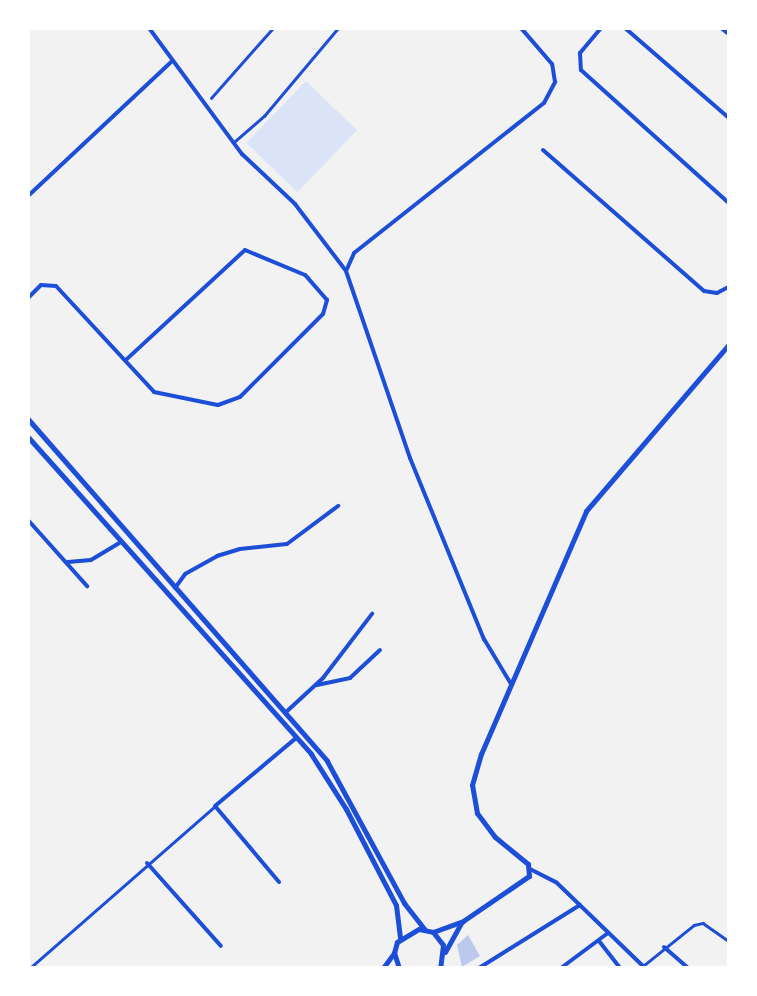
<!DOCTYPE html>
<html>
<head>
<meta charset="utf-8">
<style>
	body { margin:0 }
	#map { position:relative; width:757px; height:996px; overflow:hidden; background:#f2f2f2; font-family:"Alegreya Sans",sans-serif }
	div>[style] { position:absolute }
	.green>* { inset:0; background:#dbe4f7; transform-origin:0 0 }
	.building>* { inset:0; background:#bdc9ec }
	.path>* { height:2.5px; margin:-1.25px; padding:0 1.25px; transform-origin:1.25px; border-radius:1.25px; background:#1d4ed8 }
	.service>* { height:2.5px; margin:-1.25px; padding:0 1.25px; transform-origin:1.25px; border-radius:1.25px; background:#1d4ed8 }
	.minor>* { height:4px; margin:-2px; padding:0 2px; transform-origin:2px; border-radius:2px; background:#1d4ed8 }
	.tertiary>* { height:5px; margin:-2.5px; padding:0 2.5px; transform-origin:2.5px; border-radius:2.5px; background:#1d4ed8 }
	.secondary>* { height:5px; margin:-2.5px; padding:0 2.5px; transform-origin:2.5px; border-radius:2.5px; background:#1d4ed8 }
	span { translate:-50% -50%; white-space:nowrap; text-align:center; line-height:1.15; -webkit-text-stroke:8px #fff; paint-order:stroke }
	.frame { position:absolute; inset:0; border:30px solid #fff; pointer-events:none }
</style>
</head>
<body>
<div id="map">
	<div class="green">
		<i style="left:306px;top:81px;width:71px;height:86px;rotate:44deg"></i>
	</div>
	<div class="building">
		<i style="clip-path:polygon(468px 935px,480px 956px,462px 967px,457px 945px)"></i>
	</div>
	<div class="path">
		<i style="left:211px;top:98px;width:94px;rotate:-48.5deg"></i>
	</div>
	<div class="service">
		<i style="left:234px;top:142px;width:40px;rotate:-41deg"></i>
		<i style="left:264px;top:116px;width:115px;rotate:-49.9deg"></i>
		<i style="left:643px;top:966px;width:65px;rotate:-38.8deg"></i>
		<i style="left:694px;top:925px;width:9px;rotate:-13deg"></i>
		<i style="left:703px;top:923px;width:33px;rotate:35deg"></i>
		<i style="left:30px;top:968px;width:243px;rotate:-41.2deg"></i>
	</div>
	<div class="minor">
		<i style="left:149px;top:28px;width:157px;rotate:53.6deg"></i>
		<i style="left:242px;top:154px;width:73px;rotate:43.3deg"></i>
		<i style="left:295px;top:204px;width:84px;rotate:52.7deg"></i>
		<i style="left:346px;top:271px;width:198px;rotate:71.1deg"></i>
		<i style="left:410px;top:458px;width:196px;rotate:67.8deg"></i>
		<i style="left:484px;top:639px;width:52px;rotate:59deg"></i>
		<i style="left:601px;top:28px;width:33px;rotate:130deg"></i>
		<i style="left:580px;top:53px;width:17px;rotate:87deg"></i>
		<i style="left:581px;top:70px;width:200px;rotate:42deg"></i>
		<i style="left:625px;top:28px;width:139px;rotate:40.9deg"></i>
		<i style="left:721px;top:28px;width:11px;rotate:38deg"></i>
		<i style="left:543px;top:150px;width:214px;rotate:41.2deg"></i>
		<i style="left:704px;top:291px;width:13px;rotate:9deg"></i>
		<i style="left:717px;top:293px;width:15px;rotate:-28deg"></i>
		<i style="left:28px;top:196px;width:196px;rotate:-43.1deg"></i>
		<i style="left:347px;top:269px;width:17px;rotate:-66deg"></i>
		<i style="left:354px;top:253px;width:242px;rotate:-38.3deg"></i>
		<i style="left:544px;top:103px;width:24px;rotate:-62deg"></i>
		<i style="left:555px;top:82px;width:18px;rotate:-99deg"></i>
		<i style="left:552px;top:64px;width:48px;rotate:-130.7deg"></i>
		<i style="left:28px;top:298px;width:18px;rotate:-45deg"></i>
		<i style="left:41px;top:285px;width:15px;rotate:4deg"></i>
		<i style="left:56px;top:286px;width:144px;rotate:47.2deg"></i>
		<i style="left:154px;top:392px;width:65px;rotate:11.5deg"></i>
		<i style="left:218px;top:405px;width:23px;rotate:-20deg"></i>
		<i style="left:240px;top:397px;width:117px;rotate:-45deg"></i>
		<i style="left:323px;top:314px;width:15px;rotate:-74deg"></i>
		<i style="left:327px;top:300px;width:33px;rotate:-131deg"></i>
		<i style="left:305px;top:275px;width:65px;rotate:-157.4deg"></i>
		<i style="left:245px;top:250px;width:162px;rotate:137.3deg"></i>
		<i style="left:28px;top:520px;width:89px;rotate:48.2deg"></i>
		<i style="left:68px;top:562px;width:23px;rotate:-5deg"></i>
		<i style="left:91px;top:560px;width:33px;rotate:-31deg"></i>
		<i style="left:175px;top:588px;width:17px;rotate:-54deg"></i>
		<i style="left:185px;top:574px;width:37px;rotate:-29deg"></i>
		<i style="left:217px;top:556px;width:24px;rotate:-17deg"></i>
		<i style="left:240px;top:549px;width:47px;rotate:-6.1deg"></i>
		<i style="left:287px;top:544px;width:64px;rotate:-36.7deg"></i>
		<i style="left:317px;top:685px;width:34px;rotate:-12deg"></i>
		<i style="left:350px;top:678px;width:41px;rotate:-43deg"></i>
		<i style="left:285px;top:713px;width:52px;rotate:-42.6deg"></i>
		<i style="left:323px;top:678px;width:81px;rotate:-52.6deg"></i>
		<i style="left:147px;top:863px;width:111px;rotate:48.3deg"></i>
		<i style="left:530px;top:869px;width:30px;rotate:27deg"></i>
		<i style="left:557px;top:883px;width:122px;rotate:44deg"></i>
		<i style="left:279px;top:882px;width:99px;rotate:-130.1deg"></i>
		<i style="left:215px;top:806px;width:106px;rotate:-40deg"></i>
		<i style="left:599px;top:941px;width:34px;rotate:52deg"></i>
		<i style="left:664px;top:947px;width:32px;rotate:41deg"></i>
		<i style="left:479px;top:968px;width:119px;rotate:-32deg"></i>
		<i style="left:561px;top:968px;width:59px;rotate:-36.7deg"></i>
	</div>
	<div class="tertiary">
		<i style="left:28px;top:419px;width:454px;rotate:48.8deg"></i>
		<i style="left:327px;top:761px;width:162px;rotate:61.5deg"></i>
		<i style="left:404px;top:903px;width:33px;rotate:52deg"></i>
		<i style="left:28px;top:437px;width:425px;rotate:48.2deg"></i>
		<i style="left:311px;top:754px;width:65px;rotate:57.5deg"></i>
		<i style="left:346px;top:809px;width:108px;rotate:62.5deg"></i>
		<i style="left:396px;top:905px;width:33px;rotate:83deg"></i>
		<i style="left:433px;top:932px;width:32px;rotate:-20deg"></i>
		<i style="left:463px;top:921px;width:80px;rotate:-34.3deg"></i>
		<i style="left:529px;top:876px;width:12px;rotate:-95deg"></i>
		<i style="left:528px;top:864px;width:43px;rotate:-140.7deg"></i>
		<i style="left:495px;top:837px;width:30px;rotate:-127deg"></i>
		<i style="left:477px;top:813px;width:28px;rotate:-100deg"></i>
		<i style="left:472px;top:785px;width:32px;rotate:-74deg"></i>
		<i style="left:481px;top:754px;width:265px;rotate:-66.6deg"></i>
		<i style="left:586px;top:511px;width:221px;rotate:-49.4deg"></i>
		<i style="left:445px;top:952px;width:33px;rotate:-61deg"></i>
		<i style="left:399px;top:968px;width:16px;rotate:-108deg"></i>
		<i style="left:394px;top:953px;width:11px;rotate:-75deg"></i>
		<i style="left:397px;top:942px;width:26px;rotate:-31deg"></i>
		<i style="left:419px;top:929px;width:14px;rotate:12deg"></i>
		<i style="left:433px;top:932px;width:16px;rotate:52deg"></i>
		<i style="left:443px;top:945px;width:23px;rotate:97deg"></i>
	</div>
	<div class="secondary">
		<i style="left:383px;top:968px;width:19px;rotate:-54deg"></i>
	</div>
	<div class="frame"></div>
</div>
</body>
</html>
